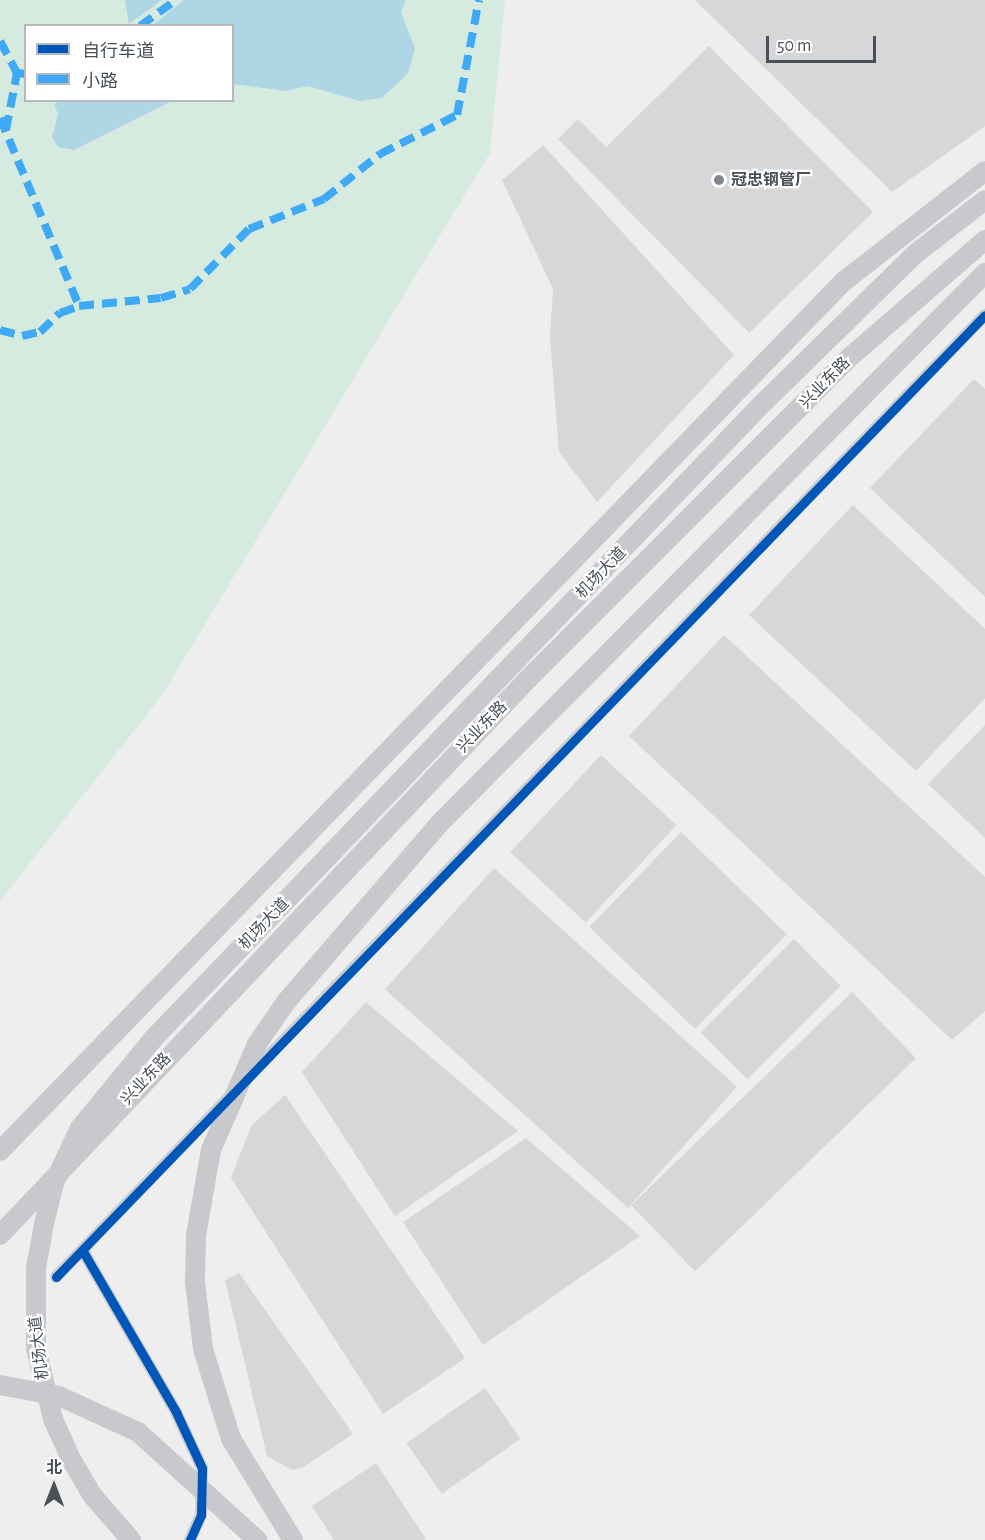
<!DOCTYPE html>
<html>
<head>
<meta charset="utf-8">
<style>
	body { margin:0 }
	#map { position:relative; width:985px; height:1540px; overflow:hidden; background:#efeeee; font-family:"Alegreya Sans","Noto Sans SC",sans-serif }
	div>[style] { position:absolute }
	.green>* { inset:0; background:#d5ebdf }
	.water>* { inset:0; background:#afd6e4 }
	.building>* { inset:0; background:#d7d6d8; transform-origin:0 0 }
	.street>* { height:12px; margin:-6px; padding:0 6px; transform-origin:6px; border-radius:6px; background:#cbcdcf }
	.primary>* { height:20px; margin:-10px; padding:0 10px; transform-origin:10px; border-radius:10px; background:#c7c9cc }
	.primary-bridge>* { height:20px; margin:-10px; padding:0 10px; transform-origin:10px; border-radius:10px; background:#c7c9cc }
	.quiet>* { height:8px; margin-top:-4px; transform-origin:0; background:repeating-linear-gradient(90deg,#3fa9f5 0 15px,transparent 0 23px) }
	.cycleway>* { height:9px; margin:-4.5px; padding:0 4.5px; transform-origin:4.5px; border-radius:4.5px; background:#0057b8 }
	.dots>* { width:16px; height:16px; translate:-50% -50%; box-sizing:border-box; border:3px solid #fff; border-radius:50% }
	span { translate:-50% -50%; white-space:nowrap; text-align:center; line-height:1.15; -webkit-text-stroke:4.5px #fff; paint-order:stroke }
	.poi-label { font-size:16px; color:#485058; font-weight:700 }
	.left { translate:0 -50%; text-align:left }
	.street-label { font-size:16px; color:#485058 }
	.legend { position:absolute; left:24px; top:24px; width:210px; height:78px; box-sizing:border-box; background:#fff; border:2px solid #b6b9bc; margin:0; padding:8px 10px; list-style:none; font-size:18px; color:#485058 }
	.legend li { display:flex; align-items:center; gap:12px; height:30px }
	.legend b { width:30px; border:2px solid #b6b9bc }
	.north { position:absolute; left:24px; top:1456px; width:60px; height:60px; -webkit-text-stroke:4px #fff; paint-order:stroke; rotate:0deg; font-size:16px; font-weight:700; line-height:24px; text-align:center; color:#485058 }
	.north::after { content:''; display:block; margin:auto; width:21px; height:27px; background:#485058; clip-path:polygon(50% 0,100% 100%,50% 72%,0 100%) }
	.scale { position:absolute; left:766px; top:36px; width:110px; height:27px; box-sizing:border-box; border:3px solid #485058; border-top:0; padding-left:8px; font-size:18px; line-height:21px; white-space:nowrap; color:#485058; -webkit-text-stroke:4px #fff; paint-order:stroke }
</style>
</head>
<body>
<div id="map">
	<div class="green">
		<i style="clip-path:polygon(evenodd,0 0,505px 0,490px 153px,163px 694px,0 901px,0 0,26px 26px,232px 26px,232px 100px,26px 100px,26px 26px)"></i>
	</div>
	<div class="water">
		<i style="clip-path:polygon(125px 0,162px 0,129px 24px)"></i>
		<i style="clip-path:polygon(184px 0,406px 0,401px 13px,415px 48px,408px 73px,382px 98px,360px 101px,308px 86px,285px 91px,233px 84px,232px 26px,153px 25px)"></i>
		<i style="clip-path:polygon(61px 100px,172px 100px,172px 101px,74px 150px,58px 147px,52px 137px,58px 114px,54px 104px)"></i>
	</div>
	<div class="building">
		<i style="clip-path:polygon(695px 0,985px 0,985px 126px,892px 192px)"></i>
		<i style="clip-path:polygon(709px 46px,873px 212px,749px 333px,558px 139px,578px 119px,606px 147px)"></i>
		<i style="clip-path:polygon(543px 145px,734px 355px,597px 502px,559px 452px,550px 337px,553px 289px,502px 180px)"></i>
		<i style="clip-path:polygon(974px 379px,985px 389px,985px 597px,870px 488px)"></i>
		<i style="clip-path:polygon(853px 505px,985px 629px,985px 698px,916px 771px,749px 615px)"></i>
		<i style="clip-path:polygon(724px 635px,985px 877px,985px 1011px,952px 1040px,629px 736px)"></i>
		<i style="clip-path:polygon(985px 725px,985px 838px,928px 784px)"></i>
		<i style="left:601px;top:755px;width:103px;height:133px;rotate:43deg"></i>
		<i style="left:681px;top:832px;width:147px;height:132px;rotate:44deg"></i>
		<i style="left:494px;top:868px;width:327px;height:163px;rotate:42deg"></i>
		<i style="left:794px;top:939px;width:66px;height:132px;rotate:45deg"></i>
		<i style="left:852px;top:992px;width:92px;height:307px;rotate:46deg"></i>
		<i style="clip-path:polygon(366px 1002px,518px 1131px,395px 1216px,302px 1072px)"></i>
		<i style="clip-path:polygon(285px 1095px,465px 1358px,383px 1414px,231px 1178px,251px 1126px)"></i>
		<i style="clip-path:polygon(526px 1138px,640px 1236px,483px 1345px,403px 1222px)"></i>
		<i style="clip-path:polygon(239px 1273px,353px 1434px,302px 1468px,292px 1470px,267px 1456px,225px 1280px)"></i>
		<i style="left:485px;top:1388px;width:62px;height:96px;rotate:55deg"></i>
		<i style="clip-path:polygon(376px 1463px,426px 1539px,424px 1540px,334px 1540px,312px 1506px)"></i>
	</div>
	<div class="street">
		<i style="left:248px;top:1077px;width:1060px;rotate:-45.96deg"></i>
		<i style="left:84px;top:1253px;width:184px;rotate:59.9deg"></i>
		<i style="left:176px;top:1412px;width:62px;rotate:65.1deg"></i>
		<i style="left:202px;top:1468px;width:47px;rotate:91.2deg"></i>
		<i style="left:201px;top:1515px;width:27px;rotate:114deg"></i>
		<i style="left:56px;top:1277px;width:251px;rotate:-46.1deg"></i>
	</div>
	<div class="primary">
		<i style="left:763px;top:403px;width:213px;rotate:-44.4deg"></i>
		<i style="left:915px;top:254px;width:88px;rotate:-37.6deg"></i>
		<i style="left:0;top:1151px;width:1211px;rotate:-45.87deg"></i>
		<i style="left:843px;top:282px;width:180px;rotate:-38deg"></i>
		<i style="left:0;top:1235px;width:767px;rotate:-46.48deg"></i>
		<i style="left:528px;top:679px;width:455px;rotate:-45deg"></i>
		<i style="left:850px;top:357px;width:179px;rotate:-40.9deg"></i>
	</div>
	<div class="primary-bridge">
		<i style="left:0;top:1385px;width:60px;rotate:10.6deg"></i>
		<i style="left:59px;top:1396px;width:87px;rotate:24.5deg"></i>
		<i style="left:138px;top:1432px;width:161px;rotate:42.2deg"></i>
		<i style="left:131px;top:1540px;width:60px;rotate:-130.9deg"></i>
		<i style="left:92px;top:1495px;width:44px;rotate:-120.1deg"></i>
		<i style="left:70px;top:1457px;width:42px;rotate:-114.1deg"></i>
		<i style="left:53px;top:1419px;width:73px;rotate:-103.5deg"></i>
		<i style="left:36px;top:1348px;width:80px;rotate:-90deg"></i>
		<i style="left:36px;top:1268px;width:45px;rotate:-79.7deg"></i>
		<i style="left:44px;top:1224px;width:42px;rotate:-76.3deg"></i>
		<i style="left:54px;top:1183px;width:61px;rotate:-64.7deg"></i>
		<i style="left:80px;top:1128px;width:115px;rotate:-50.6deg"></i>
		<i style="left:153px;top:1039px;width:881px;rotate:-46.2deg"></i>
		<i style="left:293px;top:1540px;width:119px;rotate:-121.5deg"></i>
		<i style="left:231px;top:1439px;width:94px;rotate:-107.3deg"></i>
		<i style="left:203px;top:1349px;width:67px;rotate:-96.8deg"></i>
		<i style="left:195px;top:1282px;width:47px;rotate:-88.8deg"></i>
		<i style="left:196px;top:1235px;width:86px;rotate:-80deg"></i>
		<i style="left:211px;top:1150px;width:116px;rotate:-66.5deg"></i>
		<i style="left:257px;top:1044px;width:51px;rotate:-55.4deg"></i>
		<i style="left:286px;top:1002px;width:235px;rotate:-49.3deg"></i>
		<i style="left:439px;top:824px;width:776px;rotate:-45.26deg"></i>
	</div>
	<div class="quiet">
		<i style="left:140px;top:26px;width:44px;rotate:-35.8deg"></i>
		<i style="left:0;top:41px;width:36px;rotate:62deg"></i>
		<i style="left:17px;top:73px;width:9px;rotate:6deg"></i>
		<i style="left:0;top:118px;width:204px;rotate:67.2deg"></i>
		<i style="left:79px;top:306px;width:82px;rotate:-5.6deg"></i>
		<i style="left:161px;top:298px;width:30px;rotate:-17deg"></i>
		<i style="left:190px;top:289px;width:84px;rotate:-45.5deg"></i>
		<i style="left:249px;top:229px;width:81px;rotate:-21.8deg"></i>
		<i style="left:324px;top:199px;width:72px;rotate:-38.8deg"></i>
		<i style="left:380px;top:154px;width:86px;rotate:-26.9deg"></i>
		<i style="left:457px;top:115px;width:117px;rotate:-79.2deg"></i>
		<i style="left:6px;top:130px;width:58px;rotate:-79.1deg"></i>
		<i style="left:0;top:330px;width:23px;rotate:15deg"></i>
		<i style="left:22px;top:336px;width:18px;rotate:-13deg"></i>
		<i style="left:40px;top:332px;width:28px;rotate:-44deg"></i>
		<i style="left:60px;top:313px;width:20px;rotate:-20deg"></i>
	</div>
	<div class="cycleway">
		<i style="left:84px;top:1253px;width:184px;rotate:59.9deg"></i>
		<i style="left:176px;top:1412px;width:62px;rotate:65.1deg"></i>
		<i style="left:202px;top:1468px;width:47px;rotate:91.2deg"></i>
		<i style="left:201px;top:1515px;width:27px;rotate:114deg"></i>
		<i style="left:56px;top:1277px;width:1337px;rotate:-46deg"></i>
	</div>
	<div class="dots">
		<i style="left:719px;top:180px;background:#82878c"></i>
	</div>
	<div class="poi-label">
		<span class="left" style="left:731px;top:180px">冠忠钢管厂</span>
	</div>
	<div class="street-label">
		<span style="left:825px;top:383px;rotate:-46deg">兴业东路</span>
		<span style="left:601px;top:573px;rotate:-46deg">机场大道</span>
		<span style="left:482px;top:727px;rotate:-46deg">兴业东路</span>
		<span style="left:264px;top:924px;rotate:-46deg">机场大道</span>
		<span style="left:146px;top:1079px;rotate:-47deg">兴业东路</span>
		<span style="left:39px;top:1348px;rotate:-97deg">机场大道</span>
	</div>
	<ul class="legend">
	<li><b style="height:8px;background:#0057b8"></b>自行车道</li>
	<li><b style="height:8px;background:#3fa9f5"></b>小路</li>
	</ul>
	<div class="north">北</div>
	<div class="scale">50 m</div>
</div>
</body>
</html>
